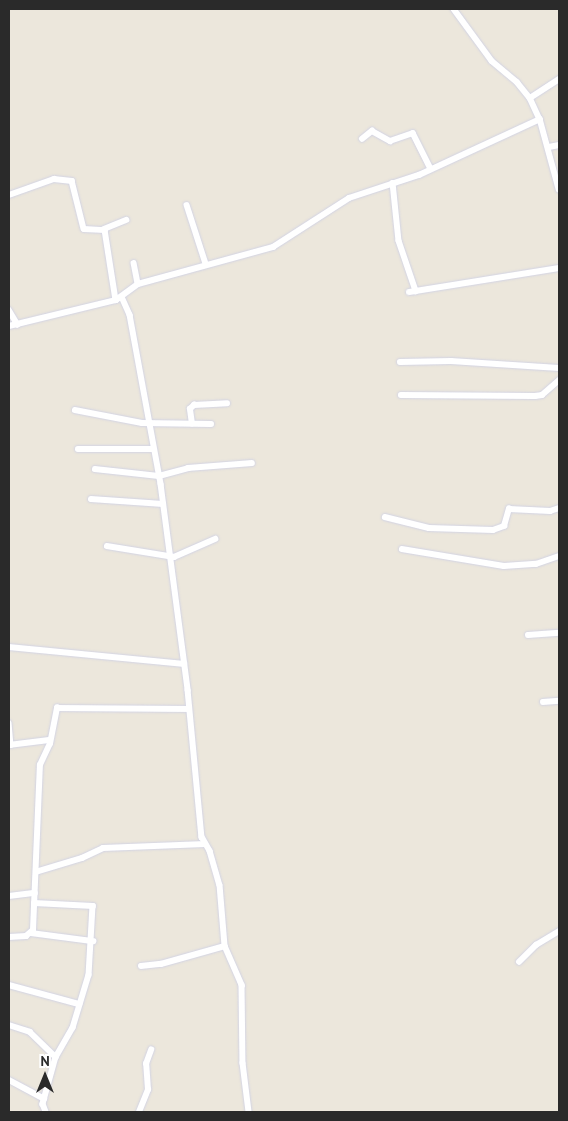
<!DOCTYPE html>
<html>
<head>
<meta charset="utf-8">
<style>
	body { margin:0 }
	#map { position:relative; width:568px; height:1121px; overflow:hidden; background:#ece7dc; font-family:"PT Sans",sans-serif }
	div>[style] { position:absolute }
	.roads { filter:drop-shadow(0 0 1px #d2d3e3) drop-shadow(0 0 1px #d2d3e3) }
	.minor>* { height:5.5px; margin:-2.75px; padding:0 2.75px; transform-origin:2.75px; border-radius:2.75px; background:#fff }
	span { translate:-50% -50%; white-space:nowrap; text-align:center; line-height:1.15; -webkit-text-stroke:4px #fff; paint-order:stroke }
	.frame { position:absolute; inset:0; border:10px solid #2a2a2a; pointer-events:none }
	.north { position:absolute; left:20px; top:1051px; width:50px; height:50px; -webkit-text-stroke:4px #fff; paint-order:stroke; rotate:0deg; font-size:14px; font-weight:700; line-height:20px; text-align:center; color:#2a2a2a }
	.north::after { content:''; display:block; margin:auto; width:18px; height:22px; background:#2a2a2a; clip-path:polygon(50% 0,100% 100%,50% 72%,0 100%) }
</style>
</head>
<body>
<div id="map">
	<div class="roads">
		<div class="minor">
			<i style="left:454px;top:9px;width:64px;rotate:53.8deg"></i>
			<i style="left:492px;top:61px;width:33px;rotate:40deg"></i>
			<i style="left:517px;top:82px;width:21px;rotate:51deg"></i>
			<i style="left:530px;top:98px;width:23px;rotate:65deg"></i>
			<i style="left:540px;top:119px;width:73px;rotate:74.8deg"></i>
			<i style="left:530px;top:98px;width:35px;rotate:-33deg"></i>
			<i style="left:362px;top:139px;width:13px;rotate:-39deg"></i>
			<i style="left:372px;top:131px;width:21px;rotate:29deg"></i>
			<i style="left:390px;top:141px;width:24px;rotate:-19deg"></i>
			<i style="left:413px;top:133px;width:40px;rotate:63.4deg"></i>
			<i style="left:549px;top:147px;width:10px;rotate:-11deg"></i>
			<i style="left:393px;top:183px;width:58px;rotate:84.1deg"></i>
			<i style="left:399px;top:241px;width:53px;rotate:71.2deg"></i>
			<i style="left:9px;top:195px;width:48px;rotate:-19.6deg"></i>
			<i style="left:54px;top:179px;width:18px;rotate:6deg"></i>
			<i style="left:72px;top:181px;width:49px;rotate:76deg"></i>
			<i style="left:84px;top:229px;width:21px;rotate:3deg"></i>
			<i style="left:105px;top:230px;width:71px;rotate:81.1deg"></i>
			<i style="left:187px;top:205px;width:62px;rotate:72.1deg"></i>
			<i style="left:104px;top:229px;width:24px;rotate:-22deg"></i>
			<i style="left:134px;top:263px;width:21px;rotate:79deg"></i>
			<i style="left:409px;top:292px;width:152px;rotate:-9.1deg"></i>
			<i style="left:122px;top:297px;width:20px;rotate:66deg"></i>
			<i style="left:130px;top:315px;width:172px;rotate:79.6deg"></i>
			<i style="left:161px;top:484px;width:208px;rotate:82.5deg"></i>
			<i style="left:188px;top:690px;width:148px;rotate:84.6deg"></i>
			<i style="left:202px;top:837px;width:16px;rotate:60deg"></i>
			<i style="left:210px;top:851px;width:35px;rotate:74deg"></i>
			<i style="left:220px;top:885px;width:61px;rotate:85.3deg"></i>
			<i style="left:225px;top:946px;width:43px;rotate:66.4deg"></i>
			<i style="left:242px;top:985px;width:78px;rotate:89.3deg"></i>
			<i style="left:243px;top:1063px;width:49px;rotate:83deg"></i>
			<i style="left:9px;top:310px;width:17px;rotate:59deg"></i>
			<i style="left:9px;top:326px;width:110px;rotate:-13.7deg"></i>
			<i style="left:116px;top:300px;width:27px;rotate:-36deg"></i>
			<i style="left:138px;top:284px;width:140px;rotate:-15.3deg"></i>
			<i style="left:273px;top:247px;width:90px;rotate:-32.8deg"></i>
			<i style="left:349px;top:198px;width:74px;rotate:-18.2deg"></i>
			<i style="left:419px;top:175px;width:133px;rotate:-24.8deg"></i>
			<i style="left:400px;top:362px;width:51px;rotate:-1.1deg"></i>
			<i style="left:451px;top:361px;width:108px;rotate:3.7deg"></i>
			<i style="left:401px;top:395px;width:134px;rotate:0.4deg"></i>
			<i style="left:535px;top:396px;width:7px;rotate:-8deg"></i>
			<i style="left:542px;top:395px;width:23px;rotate:-41deg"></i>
			<i style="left:75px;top:410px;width:68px;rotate:11deg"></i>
			<i style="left:142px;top:423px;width:69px;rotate:0.8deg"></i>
			<i style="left:192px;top:424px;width:15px;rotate:-98deg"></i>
			<i style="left:190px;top:409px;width:6px;rotate:-45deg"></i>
			<i style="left:194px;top:405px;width:33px;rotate:-3deg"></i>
			<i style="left:78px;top:449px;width:75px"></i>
			<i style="left:95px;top:469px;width:64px;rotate:6.2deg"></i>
			<i style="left:159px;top:476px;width:30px;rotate:-15deg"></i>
			<i style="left:188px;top:468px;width:64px;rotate:-4.5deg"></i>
			<i style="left:91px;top:499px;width:72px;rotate:4deg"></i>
			<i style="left:385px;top:517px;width:45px;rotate:14deg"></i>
			<i style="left:429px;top:528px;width:64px;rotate:1.8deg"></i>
			<i style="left:493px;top:530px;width:12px;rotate:-20deg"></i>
			<i style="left:504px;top:526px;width:18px;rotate:-74deg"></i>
			<i style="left:509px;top:509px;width:41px;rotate:2.8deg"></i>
			<i style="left:550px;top:511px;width:9px;rotate:-18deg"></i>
			<i style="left:107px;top:546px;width:68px;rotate:9.3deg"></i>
			<i style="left:174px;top:557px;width:45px;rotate:-23.7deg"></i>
			<i style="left:402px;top:549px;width:103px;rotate:9.5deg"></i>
			<i style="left:504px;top:566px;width:32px;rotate:-4deg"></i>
			<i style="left:536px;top:564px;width:24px;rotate:-19deg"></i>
			<i style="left:528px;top:635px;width:31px;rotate:-4deg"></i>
			<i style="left:9px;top:647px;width:176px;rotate:5.5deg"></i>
			<i style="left:543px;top:702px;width:16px;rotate:-4deg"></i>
			<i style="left:9px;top:723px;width:22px;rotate:85deg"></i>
			<i style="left:9px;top:745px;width:40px;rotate:-7.1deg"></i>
			<i style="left:36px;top:872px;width:48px;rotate:-16.9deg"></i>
			<i style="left:82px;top:858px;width:23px;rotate:-25deg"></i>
			<i style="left:103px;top:848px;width:102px;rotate:-2.2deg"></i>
			<i style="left:9px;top:896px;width:26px;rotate:-7deg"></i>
			<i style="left:34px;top:903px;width:59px;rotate:2.9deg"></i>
			<i style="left:93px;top:906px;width:69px;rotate:93.3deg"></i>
			<i style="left:89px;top:975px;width:55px;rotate:106.8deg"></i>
			<i style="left:73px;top:1028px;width:34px;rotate:120deg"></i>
			<i style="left:56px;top:1057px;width:49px;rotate:105.5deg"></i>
			<i style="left:43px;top:1104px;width:9px;rotate:69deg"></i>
			<i style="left:31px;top:933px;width:63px;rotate:7.4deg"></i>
			<i style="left:9px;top:937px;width:17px;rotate:-3deg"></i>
			<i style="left:26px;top:936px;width:9px;rotate:-41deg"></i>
			<i style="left:33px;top:930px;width:165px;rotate:-87.6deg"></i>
			<i style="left:40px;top:765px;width:23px;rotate:-65deg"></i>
			<i style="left:50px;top:744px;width:37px;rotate:-79deg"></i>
			<i style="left:57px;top:708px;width:132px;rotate:0.4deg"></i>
			<i style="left:519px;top:962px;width:24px;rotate:-45deg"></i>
			<i style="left:536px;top:945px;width:27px;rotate:-31deg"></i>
			<i style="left:141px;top:966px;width:20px;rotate:-6deg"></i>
			<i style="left:161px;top:964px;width:66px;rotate:-15.7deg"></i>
			<i style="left:9px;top:985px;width:73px;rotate:15.2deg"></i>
			<i style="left:9px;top:1025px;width:22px;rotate:18deg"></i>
			<i style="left:30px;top:1032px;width:36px;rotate:44deg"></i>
			<i style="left:9px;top:1080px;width:40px;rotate:28deg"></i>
			<i style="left:139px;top:1112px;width:24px;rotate:-68deg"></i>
			<i style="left:148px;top:1090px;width:26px;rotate:-94deg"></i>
			<i style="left:146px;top:1064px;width:15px;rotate:-70deg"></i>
		</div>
	</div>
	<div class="frame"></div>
	<div class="north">N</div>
</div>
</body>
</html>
